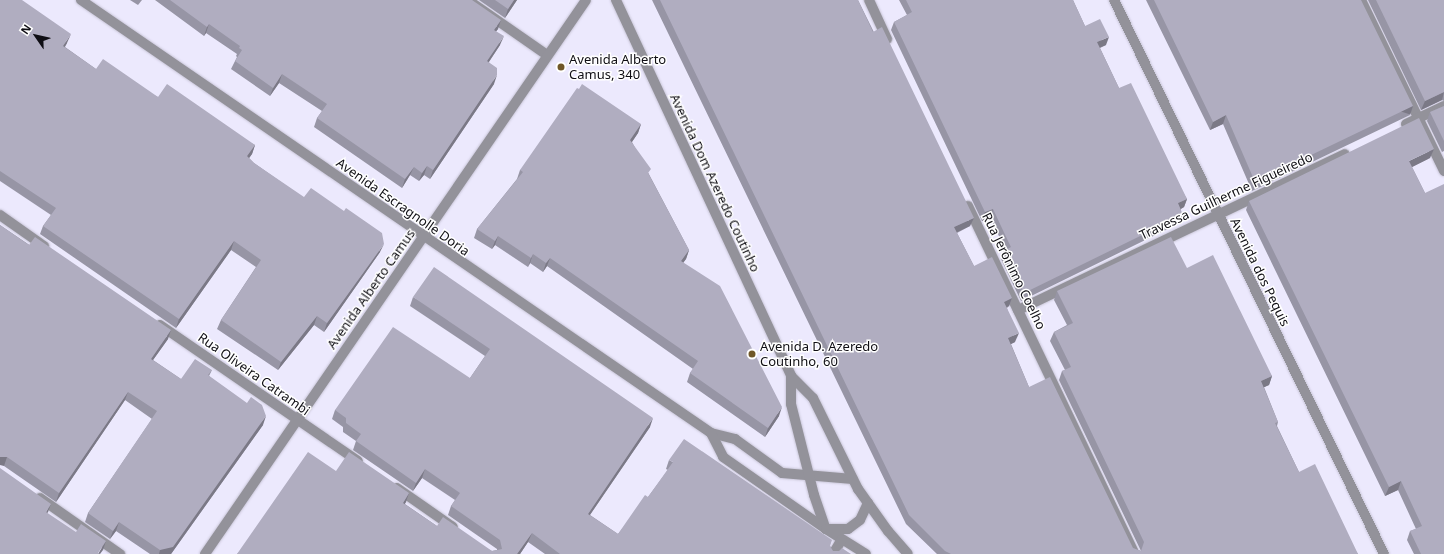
<!DOCTYPE html>
<html>
<head>
<meta charset="utf-8">
<style>
	body { margin:0 }
	#map { position:relative; width:1444px; height:554px; overflow:hidden; background:#ece9fd; font-family:"Noto Sans",sans-serif }
	div>[style] { position:absolute }
	.roads { filter:drop-shadow(0 0 1px #c9c6d8) drop-shadow(0 0 1px #c9c6d8) }
	.minor>* { height:10px; margin:-5px; padding:0 5px; transform-origin:5px; border-radius:5px; background:#93929a }
	.wall>* { inset:0; background:#9795a5 }
	.shaded-wall>* { inset:0; background:#7b7986; transform-origin:0 0 }
	.building>* { inset:0; background:#b0adc0 }
	.dots>* { width:11px; height:11px; translate:-50% -50%; box-sizing:border-box; border:2px solid #fff; border-radius:50% }
	span { translate:-50% -50%; white-space:nowrap; text-align:center; line-height:1.15; -webkit-text-stroke:3px #fff; paint-order:stroke }
	.poi-label { font-size:13px; color:#0f0e14 }
	.left { translate:0 -50%; text-align:left }
	.street-label { font-size:13px; color:#0f0e14 }
	.north { position:absolute; left:16px; top:16px; width:40px; height:40px; -webkit-text-stroke:3px #fff; paint-order:stroke; rotate:304deg; font-size:11px; font-weight:700; line-height:16px; text-align:center; color:#0f0e14 }
	.north::after { content:''; display:block; margin:auto; width:14px; height:18px; background:#0f0e14; clip-path:polygon(50% 0,100% 100%,50% 72%,0 100%) }
</style>
</head>
<body>
<div id="map">
	<div class="roads">
		<div class="minor">
			<i style="left:81px;top:0;width:764px;rotate:34.5deg"></i>
			<i style="left:711px;top:433px;width:25px;rotate:14deg"></i>
			<i style="left:735px;top:439px;width:58px;rotate:35.9deg"></i>
			<i style="left:782px;top:473px;width:71px;rotate:4.8deg"></i>
			<i style="left:468px;top:0;width:96px;rotate:34.8deg"></i>
			<i style="left:616px;top:0;width:415px;rotate:65deg"></i>
			<i style="left:791px;top:376px;width:31px;rotate:45deg"></i>
			<i style="left:813px;top:398px;width:102px;rotate:63.7deg"></i>
			<i style="left:858px;top:489px;width:52px;rotate:54.5deg"></i>
			<i style="left:888px;top:531px;width:30px;rotate:49deg"></i>
			<i style="left:869px;top:0;width:43px;rotate:65.2deg"></i>
			<i style="left:1114px;top:0;width:616px;rotate:64.02deg"></i>
			<i style="left:1361px;top:0;width:190px;rotate:64.1deg"></i>
			<i style="left:1406px;top:124px;width:42px;rotate:-25.3deg"></i>
			<i style="left:968px;top:206px;width:386px;rotate:64.4deg"></i>
			<i style="left:0;top:215px;width:54px;rotate:35.2deg"></i>
			<i style="left:1018px;top:310px;width:362px;rotate:-25.5deg"></i>
			<i style="left:160px;top:325px;width:240px;rotate:34.5deg"></i>
			<i style="left:791px;top:376px;width:28px;rotate:90deg"></i>
			<i style="left:791px;top:404px;width:94px;rotate:75.8deg"></i>
			<i style="left:814px;top:495px;width:36px;rotate:71deg"></i>
			<i style="left:826px;top:529px;width:47px;rotate:32deg"></i>
			<i style="left:711px;top:433px;width:27px;rotate:63deg"></i>
			<i style="left:723px;top:457px;width:126px;rotate:35deg"></i>
			<i style="left:826px;top:529px;width:22px"></i>
			<i style="left:848px;top:529px;width:15px;rotate:-37deg"></i>
			<i style="left:860px;top:520px;width:19px;rotate:-65deg"></i>
			<i style="left:397px;top:488px;width:68px;rotate:34.9deg"></i>
			<i style="left:40px;top:498px;width:98px;rotate:35deg"></i>
			<i style="left:205px;top:554px;width:672px;rotate:-55.48deg"></i>
			<i style="left:833px;top:554px;width:17px;rotate:-59deg"></i>
		</div>
	</div>
	<div class="wall">
		<i style="clip-path:polygon(0 0,67px 43px,65px 47px,96px 69px,158px 97px,255px 145px,252px 154px,249px 158px,254px 163px,380px 252px,324px 332px,314px 325px,278px 370px,217px 329px,221px 320px,256px 267px,231px 250px,176px 328px,40px 234px,43px 226px,51px 215px,0 181px)"></i>
		<i style="clip-path:polygon(130px 0,142px 0,138px 5px)"></i>
		<i style="clip-path:polygon(155px 0,472px 0,498px 29px,496px 31px,500px 45px,489px 62px,494px 84px,430px 179px,424px 175px,419px 181px,410px 175px,402px 188px,314px 127px,317px 118px,322px 111px,279px 83px,270px 96px,231px 69px,237px 57px,236px 56px,237px 54px,206px 33px,204px 36px)"></i>
		<i style="clip-path:polygon(479px 0,517px 0,505px 18px)"></i>
		<i style="clip-path:polygon(652px 0,858px 0,970px 226px,957px 233px,974px 266px,1012px 298px,1009px 306px,1007px 308px,1015px 342px,1011px 344px,1029px 387px,1133px 548px,1141px 551px,1059px 380px,1062px 371px,1065px 370px,1050px 341px,1054px 332px,1067px 325px,1054px 300px,1057px 291px,1187px 268px,1272px 376px,1269px 385px,1264px 387px,1278px 422px,1277px 426px,1299px 472px,1358px 554px,937px 554px,906px 524px)"></i>
		<i style="clip-path:polygon(899px 0,1073px 0,1085px 26px,1106px 45px,1100px 48px,1119px 88px,1187px 199px,1184px 207px,1181px 209px,1180px 223px,1021px 301px,1001px 259px,1004px 251px,1006px 250px,1005px 249px,990px 217px,982px 221px,891px 30px,894px 22px,907px 15px)"></i>
		<i style="clip-path:polygon(1146px 0,1361px 0,1410px 115px,1252px 191px,1223px 124px,1210px 130px)"></i>
		<i style="clip-path:polygon(1368px 0,1444px 0,1444px 101px,1442px 100px,1421px 110px)"></i>
		<i style="clip-path:polygon(1444px 106px,1444px 151px,1442px 152px,1427px 121px,1430px 112px)"></i>
		<i style="clip-path:polygon(641px 124px,638px 133px,632px 142px,689px 250px,686px 259px,683px 262px,779px 416px,765px 437px,687px 382px,690px 373px,693px 369px,547px 266px,543px 272px,530px 263px,528px 267px,495px 245px,492px 249px,474px 238px,477px 229px,517px 179px,520px 170px)"></i>
		<i style="clip-path:polygon(1430px 158px,1412px 167px,1425px 193px,1444px 554px,1414px 554px,1407px 540px,1410px 531px,1416px 529px,1398px 490px,1385px 496px,1246px 210px,1249px 201px)"></i>
		<i style="clip-path:polygon(0 225px,168px 339px,153px 360px,181px 379px,212px 370px,209px 376px,263px 425px,171px 554px,150px 554px,116px 531px,110px 539px,85px 522px,88px 513px,152px 419px,125px 400px,56px 502px,4px 466px)"></i>
		<i style="clip-path:polygon(413px 297px,650px 427px,590px 515px,618px 534px,648px 497px,668px 470px,666px 469px,669px 460px,830px 546px,833px 551px,851px 554px,545px 554px,528px 542px,520px 554px,237px 554px,336px 471px,409px 493px,405px 504px,437px 526px,492px 551px,497px 550px,497px 549px,448px 515px,451px 506px,455px 500px,422px 478px,413px 491px,353px 450px,356px 441px,343px 432px,343px 427px,332px 419px,335px 410px,470px 378px,485px 356px,410px 306px)"></i>
	</div>
	<div class="shaded-wall">
		<i style="clip-path:polygon(514px 0,517px 0,505px 18px,508px 9px)"></i>
		<i style="clip-path:polygon(501px 20px,498px 29px,491px 38px,494px 30px)"></i>
		<i style="clip-path:polygon(209px 24px,206px 33px,204px 36px,207px 27px)"></i>
		<i style="clip-path:polygon(71px 34px,67px 43px,60px 54px,63px 46px)"></i>
		<i style="clip-path:polygon(504px 36px,500px 45px,484px 69px,487px 61px)"></i>
		<i style="clip-path:polygon(1109px 37px,1106px 45px,1094px 50px,1097px 42px)"></i>
		<i style="clip-path:polygon(282px 74px,279px 83px,270px 96px,273px 88px)"></i>
		<i style="clip-path:polygon(497px 75px,494px 84px,430px 179px,433px 170px)"></i>
		<i style="clip-path:polygon(1444px 92px,1442px 100px,1421px 110px,1425px 101px)"></i>
		<i style="left:1413px;top:106px;width:9px;height:175px;rotate:108deg"></i>
		<i style="clip-path:polygon(1226px 115px,1223px 124px,1210px 130px,1213px 122px)"></i>
		<i style="clip-path:polygon(641px 124px,638px 133px,627px 149px,630px 140px)"></i>
		<i style="clip-path:polygon(255px 145px,252px 154px,244px 165px,247px 156px)"></i>
		<i style="clip-path:polygon(1434px 149px,1430px 158px,1406px 170px,1409px 161px)"></i>
		<i style="clip-path:polygon(427px 166px,424px 175px,419px 181px,422px 173px)"></i>
		<i style="clip-path:polygon(414px 167px,410px 175px,402px 188px,405px 179px)"></i>
		<i style="clip-path:polygon(1187px 199px,1184px 207px,1175px 212px,1178px 203px)"></i>
		<i style="clip-path:polygon(993px 209px,990px 217px,982px 221px,985px 212px)"></i>
		<i style="left:1183px;top:215px;width:9px;height:177px;rotate:111deg"></i>
		<i style="clip-path:polygon(974px 218px,970px 226px,951px 235px,954px 227px)"></i>
		<i style="clip-path:polygon(498px 236px,495px 245px,492px 249px,495px 241px)"></i>
		<i style="clip-path:polygon(234px 241px,231px 250px,176px 328px,179px 319px)"></i>
		<i style="clip-path:polygon(384px 244px,380px 252px,324px 332px,327px 323px)"></i>
		<i style="clip-path:polygon(689px 250px,686px 259px,678px 270px,681px 261px)"></i>
		<i style="clip-path:polygon(533px 254px,530px 263px,528px 267px,531px 258px)"></i>
		<i style="clip-path:polygon(550px 258px,547px 266px,543px 272px,546px 263px)"></i>
		<i style="clip-path:polygon(1012px 298px,1009px 306px,1001px 310px,1004px 302px)"></i>
		<i style="clip-path:polygon(317px 316px,314px 325px,278px 370px,281px 362px)"></i>
		<i style="clip-path:polygon(171px 330px,168px 339px,148px 367px,151px 359px)"></i>
		<i style="clip-path:polygon(1019px 333px,1015px 342px,1005px 347px,1008px 338px)"></i>
		<i style="clip-path:polygon(1272px 376px,1269px 385px,1258px 390px,1261px 381px)"></i>
		<i style="clip-path:polygon(128px 392px,125px 400px,56px 502px,59px 493px)"></i>
		<i style="clip-path:polygon(782px 407px,779px 416px,765px 437px,768px 428px)"></i>
		<i style="clip-path:polygon(266px 416px,263px 425px,171px 554px,159px 554px,160px 550px)"></i>
		<i style="clip-path:polygon(653px 418px,650px 427px,585px 522px,588px 514px)"></i>
		<i style="clip-path:polygon(0 457px,7px 457px,4px 466px,0 465px)"></i>
		<i style="clip-path:polygon(425px 469px,422px 478px,413px 491px,416px 483px)"></i>
		<i style="clip-path:polygon(1401px 481px,1398px 490px,1385px 496px,1389px 487px)"></i>
		<i style="clip-path:polygon(409px 493px,406px 502px,400px 511px,403px 503px)"></i>
		<i style="clip-path:polygon(51px 504px,48px 512px,43px 520px,46px 512px)"></i>
		<i style="clip-path:polygon(119px 522px,116px 531px,110px 539px,113px 531px)"></i>
		<i style="clip-path:polygon(532px 533px,528px 542px,520px 554px,517px 554px)"></i>
		<i style="clip-path:polygon(106px 541px,103px 550px,100px 554px,98px 554px)"></i>
	</div>
	<div class="building">
		<i style="clip-path:polygon(0 0,22px 0,71px 34px,63px 46px,96px 69px,103px 59px,158px 97px,167px 84px,255px 145px,247px 156px,254px 163px,304px 197px,311px 188px,344px 211px,346px 208px,382px 233px,384px 244px,327px 323px,317px 316px,281px 362px,221px 320px,261px 260px,234px 241px,179px 319px,43px 226px,56px 208px,0 171px)"></i>
		<i style="clip-path:polygon(170px 0,472px 0,501px 20px,494px 30px,504px 36px,487px 61px,497px 68px,497px 75px,433px 170px,427px 166px,422px 173px,414px 167px,405px 179px,317px 118px,327px 104px,282px 74px,273px 88px,235px 61px,242px 50px,239px 48px,240px 46px,209px 24px,207px 27px)"></i>
		<i style="clip-path:polygon(495px 0,514px 0,508px 9px)"></i>
		<i style="clip-path:polygon(660px 0,858px 0,873px 32px,882px 27px,974px 218px,954px 227px,974px 266px,992px 257px,1012px 298px,1004px 302px,1019px 333px,1008px 338px,1029px 387px,1050px 377px,1133px 548px,1141px 551px,1144px 542px,1062px 371px,1071px 367px,1054px 332px,1073px 323px,1057px 291px,1171px 237px,1187px 268px,1213px 255px,1272px 376px,1261px 381px,1278px 422px,1275px 423px,1299px 472px,1315px 464px,1358px 554px,951px 554px,945px 551px,909px 515px)"></i>
		<i style="clip-path:polygon(906px 0,1073px 0,1085px 26px,1100px 19px,1109px 37px,1097px 42px,1119px 88px,1131px 83px,1187px 199px,1178px 203px,1183px 215px,1024px 293px,1004px 251px,1011px 247px,1008px 241px,993px 209px,985px 212px,894px 22px,912px 12px)"></i>
		<i style="clip-path:polygon(1154px 0,1361px 0,1413px 106px,1255px 182px,1226px 115px,1213px 122px)"></i>
		<i style="clip-path:polygon(1376px 0,1444px 0,1444px 92px,1425px 101px)"></i>
		<i style="clip-path:polygon(582px 84px,641px 124px,630px 140px,651px 169px,648px 173px,689px 250px,681px 261px,720px 286px,782px 407px,768px 428px,690px 373px,698px 361px,550px 258px,546px 263px,533px 254px,531px 258px,498px 236px,495px 241px,477px 229px,523px 172px,520px 170px,577px 88px,579px 89px)"></i>
		<i style="clip-path:polygon(1444px 106px,1444px 141px,1430px 112px)"></i>
		<i style="clip-path:polygon(1419px 118px,1434px 149px,1409px 161px,1425px 193px,1444px 184px,1444px 554px,1421px 554px,1410px 531px,1422px 526px,1401px 481px,1389px 487px,1249px 201px)"></i>
		<i style="clip-path:polygon(0 225px,29px 245px,35px 237px,171px 330px,151px 359px,181px 379px,195px 359px,212px 370px,208px 375px,247px 403px,251px 397px,262px 405px,266px 416px,173px 547px,160px 550px,119px 522px,113px 531px,88px 513px,157px 411px,128px 392px,59px 493px,7px 457px,0 457px)"></i>
		<i style="clip-path:polygon(434px 267px,653px 418px,588px 514px,618px 534px,645px 495px,648px 497px,673px 462px,669px 460px,684px 439px,832px 540px,830px 546px,833px 551px,839px 551px,842px 548px,851px 554px,560px 554px,532px 533px,517px 554px,237px 554px,308px 452px,336px 471px,349px 452px,409px 493px,403px 503px,437px 526px,443px 517px,492px 551px,502px 549px,500px 540px,451px 506px,460px 493px,425px 469px,416px 483px,356px 441px,361px 434px,346px 423px,346px 418px,335px 410px,393px 327px,470px 378px,490px 349px,413px 297px)"></i>
		<i style="clip-path:polygon(0 468px,51px 504px,46px 512px,76px 532px,81px 524px,106px 541px,98px 553px,100px 554px,0 554px)"></i>
	</div>
	<div class="dots">
		<i style="left:561px;top:67px;background:#705728"></i>
		<i style="left:752px;top:354px;background:#705728"></i>
	</div>
	<div class="poi-label">
		<span class="left" style="left:569px;top:67px">Avenida Alberto<br>Camus, 340</span>
		<span class="left" style="left:760px;top:354px">Avenida D. Azeredo<br>Coutinho, 60</span>
	</div>
	<div class="street-label">
		<span style="left:715px;top:183px;rotate:65deg">Avenida Dom Azeredo Coutinho</span>
		<span style="left:1226px;top:196px;rotate:-25deg">Travessa Guilherme Figueiredo</span>
		<span style="left:403px;top:207px;rotate:35deg">Avenida Escragnolle Doria</span>
		<span style="left:1014px;top:271px;rotate:64deg">Rua Jerônimo Coelho</span>
		<span style="left:1260px;top:272px;rotate:64deg">Avenida dos Pequis</span>
		<span style="left:371px;top:289px;rotate:-55deg">Avenida Alberto Camus</span>
		<span style="left:254px;top:374px;rotate:35deg">Rua Oliveira Catrambi</span>
	</div>
	<div class="north">N</div>
</div>
</body>
</html>
